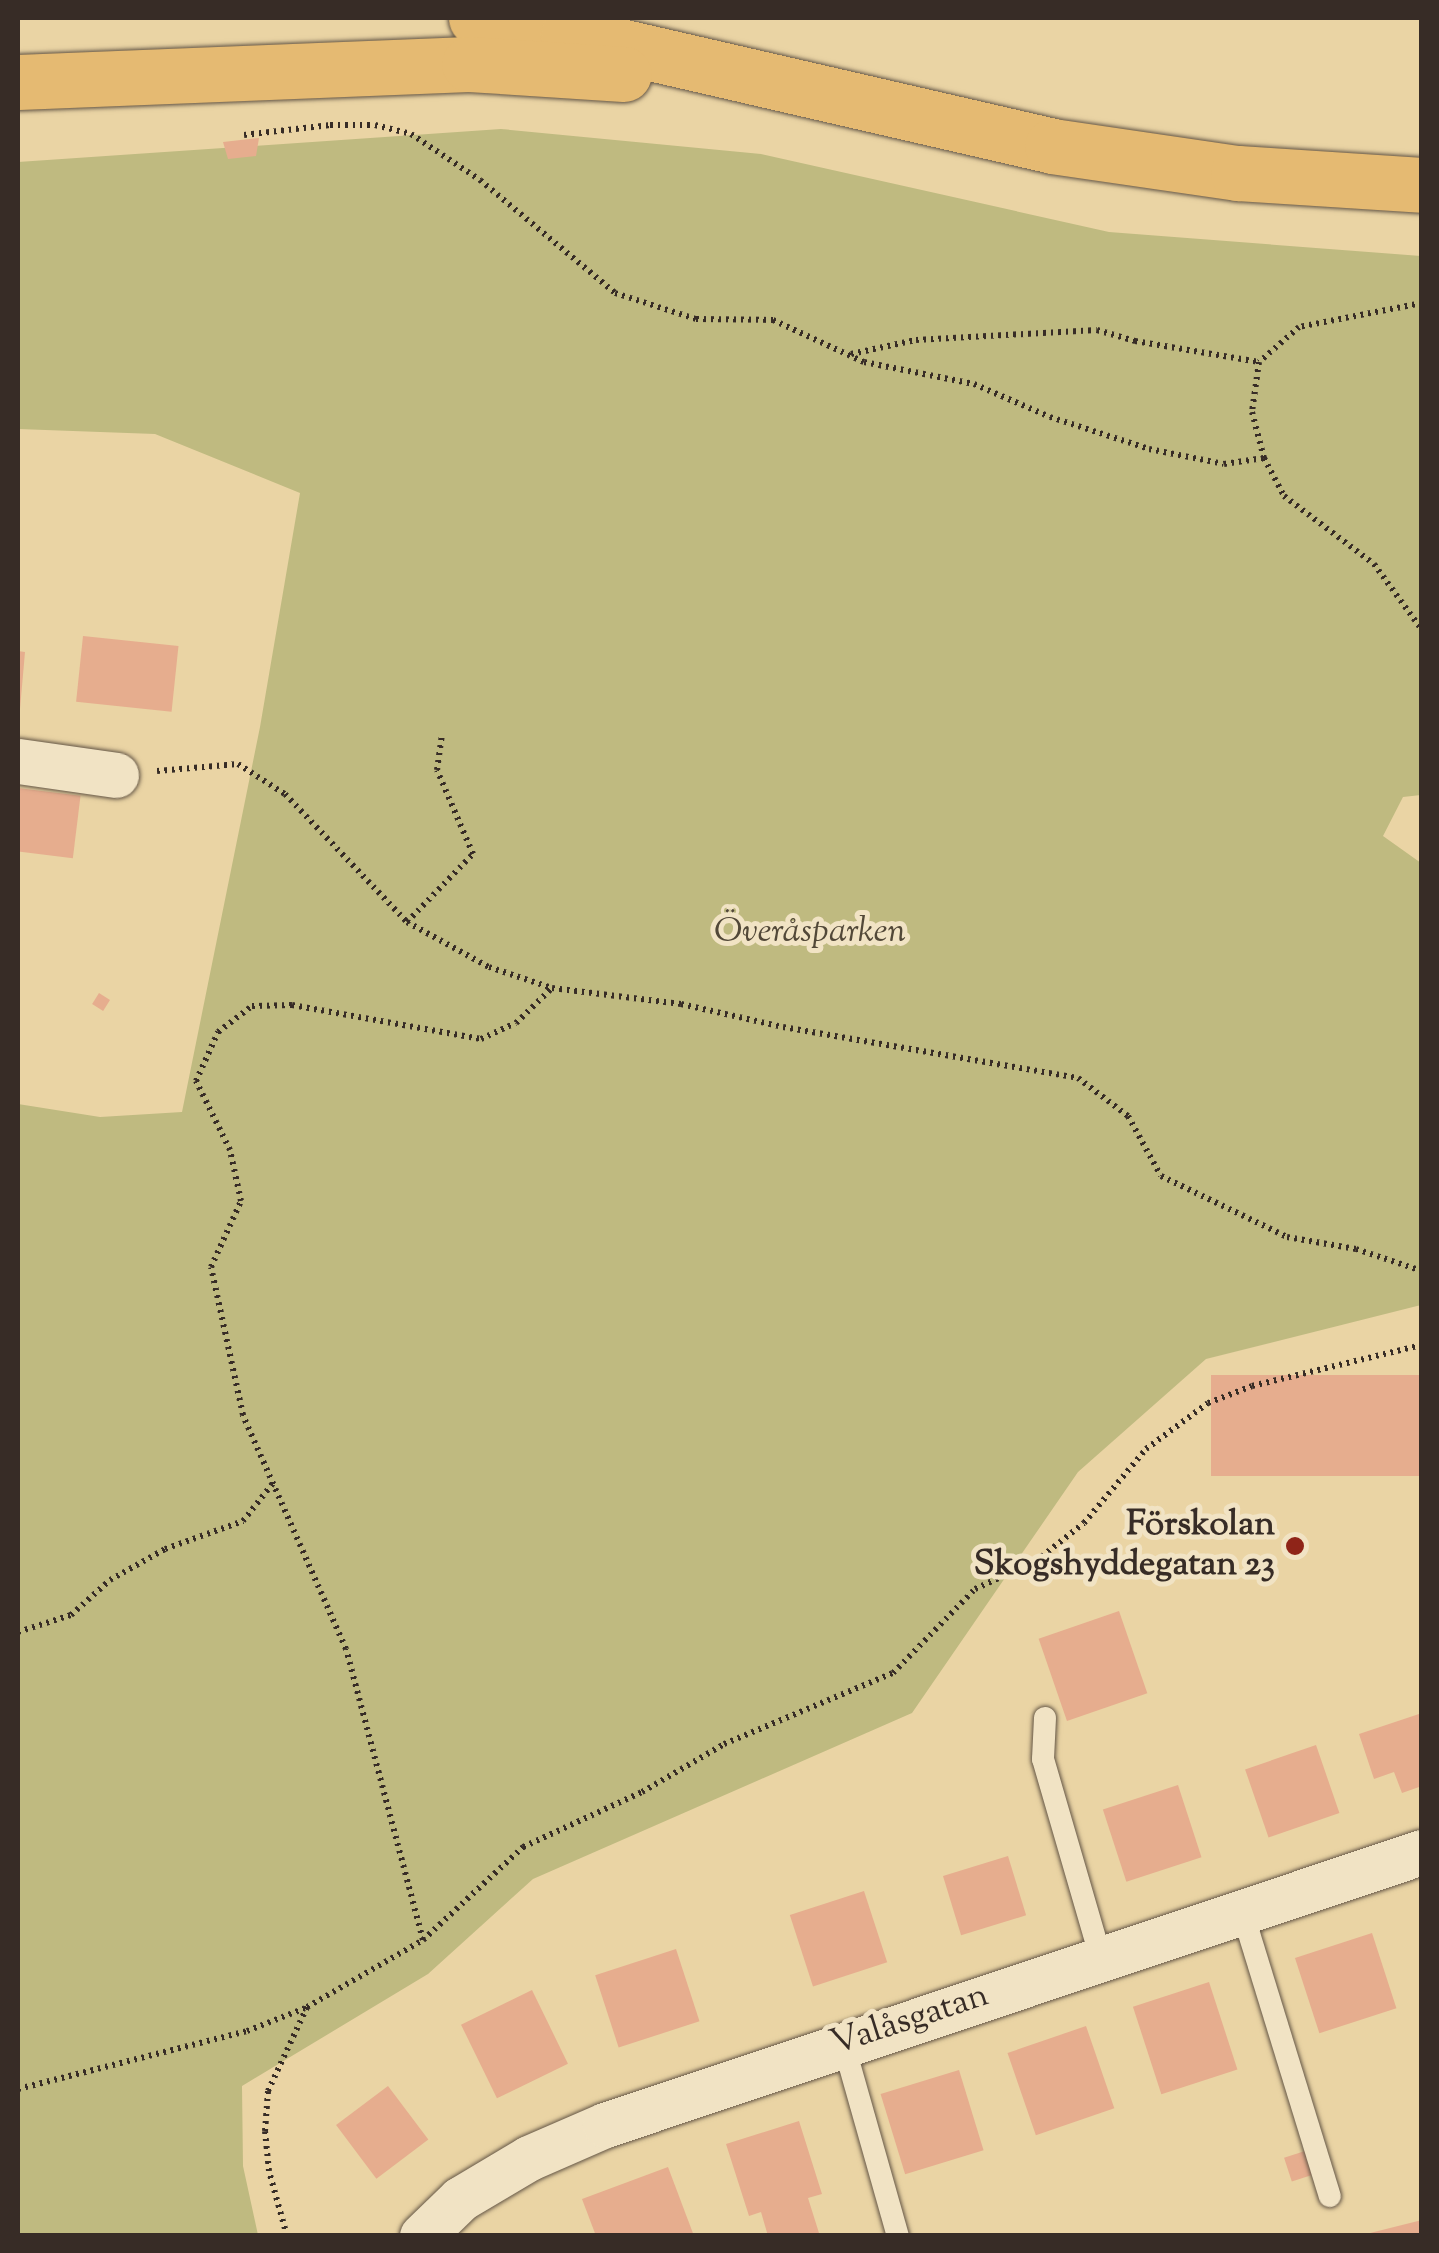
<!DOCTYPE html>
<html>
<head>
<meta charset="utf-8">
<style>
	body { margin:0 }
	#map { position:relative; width:1439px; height:2253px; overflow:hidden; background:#ead4a4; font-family:"Sorts Mill Goudy",serif }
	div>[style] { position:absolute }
	.green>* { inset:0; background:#bfba80 }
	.building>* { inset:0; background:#e6ad8e; transform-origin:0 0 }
	.path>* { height:6px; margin-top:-3px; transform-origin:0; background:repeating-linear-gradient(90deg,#372c26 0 2.5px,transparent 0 7.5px) }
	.roads { filter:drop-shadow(0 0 2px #645646) drop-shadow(0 0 2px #645646) }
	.lane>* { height:22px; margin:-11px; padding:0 11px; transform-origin:11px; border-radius:11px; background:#f1e3c4 }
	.street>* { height:45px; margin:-22.5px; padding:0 22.5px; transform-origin:22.5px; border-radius:22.5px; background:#f1e3c4 }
	.highway>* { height:55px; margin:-27.5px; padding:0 27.5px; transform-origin:27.5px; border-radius:27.5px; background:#e5ba72 }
	.dots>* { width:28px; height:28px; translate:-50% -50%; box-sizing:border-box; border:5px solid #f1e3c4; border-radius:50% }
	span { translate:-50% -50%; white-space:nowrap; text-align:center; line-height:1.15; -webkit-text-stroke:10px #f1e3c4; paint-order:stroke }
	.park-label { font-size:35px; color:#524838; font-style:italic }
	.poi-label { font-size:35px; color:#372c26; font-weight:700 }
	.right { translate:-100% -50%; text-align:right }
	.street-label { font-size:35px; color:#372c26 }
	.frame { position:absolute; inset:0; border:20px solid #372c26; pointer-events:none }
</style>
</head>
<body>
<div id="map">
	<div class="green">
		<i style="clip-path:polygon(501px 129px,761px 154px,1109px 232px,1421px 256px,1421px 795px,1403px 797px,1383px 836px,1421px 863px,1421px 1305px,1206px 1359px,1078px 1472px,912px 1713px,533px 1879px,428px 1974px,242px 2086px,243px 2166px,258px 2235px,18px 2235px,18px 1104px,100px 1117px,182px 1112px,260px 727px,300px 493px,155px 434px,18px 429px,18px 162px)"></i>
	</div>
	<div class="building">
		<i style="clip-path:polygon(259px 138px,256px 156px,228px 159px,223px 142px)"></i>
		<i style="left:83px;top:636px;width:96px;height:66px;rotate:6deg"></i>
		<i style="clip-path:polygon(18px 651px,25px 652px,20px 709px,18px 709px)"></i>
		<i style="left:18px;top:788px;width:63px;height:63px;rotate:7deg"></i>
		<i style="left:99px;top:993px;width:13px;height:13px;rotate:32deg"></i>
		<i style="left:1422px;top:1375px;width:101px;height:211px;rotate:90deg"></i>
		<i style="left:1119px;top:1611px;width:87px;height:85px;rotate:71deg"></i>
		<i style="clip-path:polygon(1422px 1713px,1422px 1786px,1402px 1793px,1394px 1772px,1374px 1779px,1359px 1734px)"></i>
		<i style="left:1316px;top:1745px;width:72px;height:75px;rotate:71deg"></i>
		<i style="left:1178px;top:1785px;width:76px;height:79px;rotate:72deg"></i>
		<i style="left:1008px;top:1856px;width:62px;height:68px;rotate:73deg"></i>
		<i style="left:864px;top:1891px;width:75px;height:78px;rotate:72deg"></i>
		<i style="left:1372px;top:1933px;width:79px;height:81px;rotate:72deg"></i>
		<i style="left:676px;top:1949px;width:76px;height:85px;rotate:72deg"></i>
		<i style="left:1209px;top:1982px;width:92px;height:80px;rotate:72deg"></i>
		<i style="left:532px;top:1990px;width:82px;height:79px;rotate:64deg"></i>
		<i style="left:1086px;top:2026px;width:87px;height:83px;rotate:71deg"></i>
		<i style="left:959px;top:2070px;width:84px;height:82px;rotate:73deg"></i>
		<i style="left:388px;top:2086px;width:67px;height:65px;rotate:53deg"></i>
		<i style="clip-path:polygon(799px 2121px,822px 2194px,808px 2198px,819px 2233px,768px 2236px,761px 2212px,749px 2216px,726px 2144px)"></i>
		<i style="left:1305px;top:2151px;width:25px;height:22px;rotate:72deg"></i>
		<i style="clip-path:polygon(668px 2167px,694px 2236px,596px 2236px,582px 2199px)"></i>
		<i style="clip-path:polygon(1422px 2220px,1422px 2236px,1366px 2236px,1366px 2234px)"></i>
	</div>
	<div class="path">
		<i style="left:244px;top:135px;width:87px;rotate:-6.6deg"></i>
		<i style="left:330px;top:125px;width:45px"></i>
		<i style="left:375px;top:125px;width:37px;rotate:14deg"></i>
		<i style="left:411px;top:134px;width:83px;rotate:33.7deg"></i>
		<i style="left:480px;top:180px;width:176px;rotate:39.9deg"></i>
		<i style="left:615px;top:293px;width:85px;rotate:17.8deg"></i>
		<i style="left:696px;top:319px;width:77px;rotate:0.7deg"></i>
		<i style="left:773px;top:320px;width:100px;rotate:24.8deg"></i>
		<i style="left:864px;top:362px;width:112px;rotate:11.3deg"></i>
		<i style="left:974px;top:384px;width:83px;rotate:23.5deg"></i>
		<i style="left:1050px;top:417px;width:104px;rotate:17.9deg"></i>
		<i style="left:1149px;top:449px;width:76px;rotate:11.3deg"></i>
		<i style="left:1224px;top:464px;width:40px;rotate:-8.5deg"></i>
		<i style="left:1422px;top:303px;width:125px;rotate:169deg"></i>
		<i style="left:1299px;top:327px;width:53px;rotate:138.8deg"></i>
		<i style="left:1259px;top:362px;width:50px;rotate:98deg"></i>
		<i style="left:1252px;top:412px;width:48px;rotate:75.4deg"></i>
		<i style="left:1264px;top:458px;width:43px;rotate:62.2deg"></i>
		<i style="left:1284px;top:496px;width:113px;rotate:37.1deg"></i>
		<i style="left:1374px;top:564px;width:82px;rotate:54deg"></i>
		<i style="left:851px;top:354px;width:66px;rotate:-12.2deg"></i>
		<i style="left:916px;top:340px;width:181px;rotate:-3.2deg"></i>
		<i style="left:1097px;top:330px;width:40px;rotate:16deg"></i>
		<i style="left:1135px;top:341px;width:126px;rotate:9.6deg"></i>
		<i style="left:157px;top:771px;width:81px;rotate:-4.9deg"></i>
		<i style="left:238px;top:764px;width:56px;rotate:32.6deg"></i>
		<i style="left:285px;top:794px;width:177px;rotate:46.4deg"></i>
		<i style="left:407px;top:922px;width:94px;rotate:28.8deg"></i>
		<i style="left:489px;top:967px;width:66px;rotate:18.4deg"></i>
		<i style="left:552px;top:988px;width:130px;rotate:7.1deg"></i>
		<i style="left:681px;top:1004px;width:105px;rotate:12.7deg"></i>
		<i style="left:783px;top:1027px;width:299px;rotate:9.8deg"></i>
		<i style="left:1078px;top:1078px;width:63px;rotate:37.2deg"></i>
		<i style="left:1128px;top:1116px;width:68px;rotate:61.2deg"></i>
		<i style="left:1161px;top:1176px;width:140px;rotate:25.8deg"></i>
		<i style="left:1287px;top:1237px;width:70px;rotate:9.9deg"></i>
		<i style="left:1356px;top:1249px;width:70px;rotate:18.4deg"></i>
		<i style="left:407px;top:922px;width:95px;rotate:-45.9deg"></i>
		<i style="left:473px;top:854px;width:91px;rotate:-113.2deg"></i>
		<i style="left:437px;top:770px;width:35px;rotate:-82deg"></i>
		<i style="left:18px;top:1632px;width:56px;rotate:-17.8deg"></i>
		<i style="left:71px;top:1615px;width:52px;rotate:-41.9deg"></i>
		<i style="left:110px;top:1580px;width:63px;rotate:-29.4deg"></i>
		<i style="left:165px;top:1549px;width:83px;rotate:-19.7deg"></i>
		<i style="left:243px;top:1521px;width:48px;rotate:-51.7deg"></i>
		<i style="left:423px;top:1940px;width:301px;rotate:-104.8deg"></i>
		<i style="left:346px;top:1649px;width:256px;rotate:-113.8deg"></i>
		<i style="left:243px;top:1415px;width:151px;rotate:-102.2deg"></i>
		<i style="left:211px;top:1267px;width:72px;rotate:-65.6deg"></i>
		<i style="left:241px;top:1201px;width:52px;rotate:-102.2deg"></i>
		<i style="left:230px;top:1150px;width:77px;rotate:-116.2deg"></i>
		<i style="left:196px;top:1081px;width:54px;rotate:-65.8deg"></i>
		<i style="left:218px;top:1032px;width:43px;rotate:-37.4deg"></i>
		<i style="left:252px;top:1006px;width:40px;rotate:-1.4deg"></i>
		<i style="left:292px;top:1005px;width:192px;rotate:10.2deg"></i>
		<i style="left:481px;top:1039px;width:38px;rotate:-25deg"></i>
		<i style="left:516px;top:1023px;width:50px;rotate:-44.2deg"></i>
		<i style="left:18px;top:2089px;width:236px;rotate:-14.2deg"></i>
		<i style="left:247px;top:2031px;width:62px;rotate:-21.6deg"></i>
		<i style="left:287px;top:2236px;width:67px;rotate:-105.5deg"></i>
		<i style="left:269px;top:2171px;width:40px;rotate:-95.7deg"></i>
		<i style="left:265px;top:2131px;width:40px;rotate:-85.7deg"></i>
		<i style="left:268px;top:2091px;width:93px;rotate:-65.1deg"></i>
		<i style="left:307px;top:2007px;width:134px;rotate:-30deg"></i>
		<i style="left:423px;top:1940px;width:137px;rotate:-42.9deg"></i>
		<i style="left:523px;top:1847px;width:131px;rotate:-24.8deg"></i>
		<i style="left:642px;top:1792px;width:95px;rotate:-30.3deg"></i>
		<i style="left:724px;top:1744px;width:183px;rotate:-22.8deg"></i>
		<i style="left:893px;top:1673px;width:117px;rotate:-45.7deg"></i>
		<i style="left:975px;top:1589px;width:67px;rotate:-24.7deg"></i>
		<i style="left:1036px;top:1561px;width:61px;rotate:-38.4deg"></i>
		<i style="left:1084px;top:1523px;width:97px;rotate:-50deg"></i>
		<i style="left:1146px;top:1449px;width:77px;rotate:-36.6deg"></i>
		<i style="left:1208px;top:1403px;width:47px;rotate:-21.1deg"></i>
		<i style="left:1252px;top:1386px;width:175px;rotate:-13.6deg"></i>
	</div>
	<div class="roads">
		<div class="lane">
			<i style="left:1045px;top:1718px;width:41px;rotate:92.8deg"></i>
			<i style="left:1043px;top:1759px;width:207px;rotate:73.8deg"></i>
			<i style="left:1243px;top:1914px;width:295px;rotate:72.9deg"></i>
			<i style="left:843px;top:2042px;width:202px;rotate:74.2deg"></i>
		</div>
		<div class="street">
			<i style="left:18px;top:761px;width:99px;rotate:8.1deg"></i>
			<i style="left:422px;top:2236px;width:53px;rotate:-44.2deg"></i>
			<i style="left:460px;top:2199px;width:80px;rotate:-30.7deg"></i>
			<i style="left:529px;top:2158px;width:83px;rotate:-23.5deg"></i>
			<i style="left:605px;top:2125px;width:861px;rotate:-18.48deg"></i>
		</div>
		<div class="highway">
			<i style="left:476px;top:18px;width:93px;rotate:9.9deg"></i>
			<i style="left:568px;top:34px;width:497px;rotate:13deg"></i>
			<i style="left:1052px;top:146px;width:188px;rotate:8.3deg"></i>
			<i style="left:1238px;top:173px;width:184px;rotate:3.7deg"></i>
			<i style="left:18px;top:82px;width:451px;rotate:-2.3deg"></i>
			<i style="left:469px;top:64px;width:155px;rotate:3.7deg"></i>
		</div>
	</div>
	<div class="dots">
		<i style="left:1295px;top:1546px;background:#8f2418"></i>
	</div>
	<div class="park-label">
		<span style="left:810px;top:933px">Överåsparken</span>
	</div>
	<div class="poi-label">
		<span class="right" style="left:1275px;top:1546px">Förskolan<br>Skogshyddegatan 23</span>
	</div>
	<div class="street-label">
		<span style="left:910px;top:2021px;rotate:-18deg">Valåsgatan</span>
	</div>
	<div class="frame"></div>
</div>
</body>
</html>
